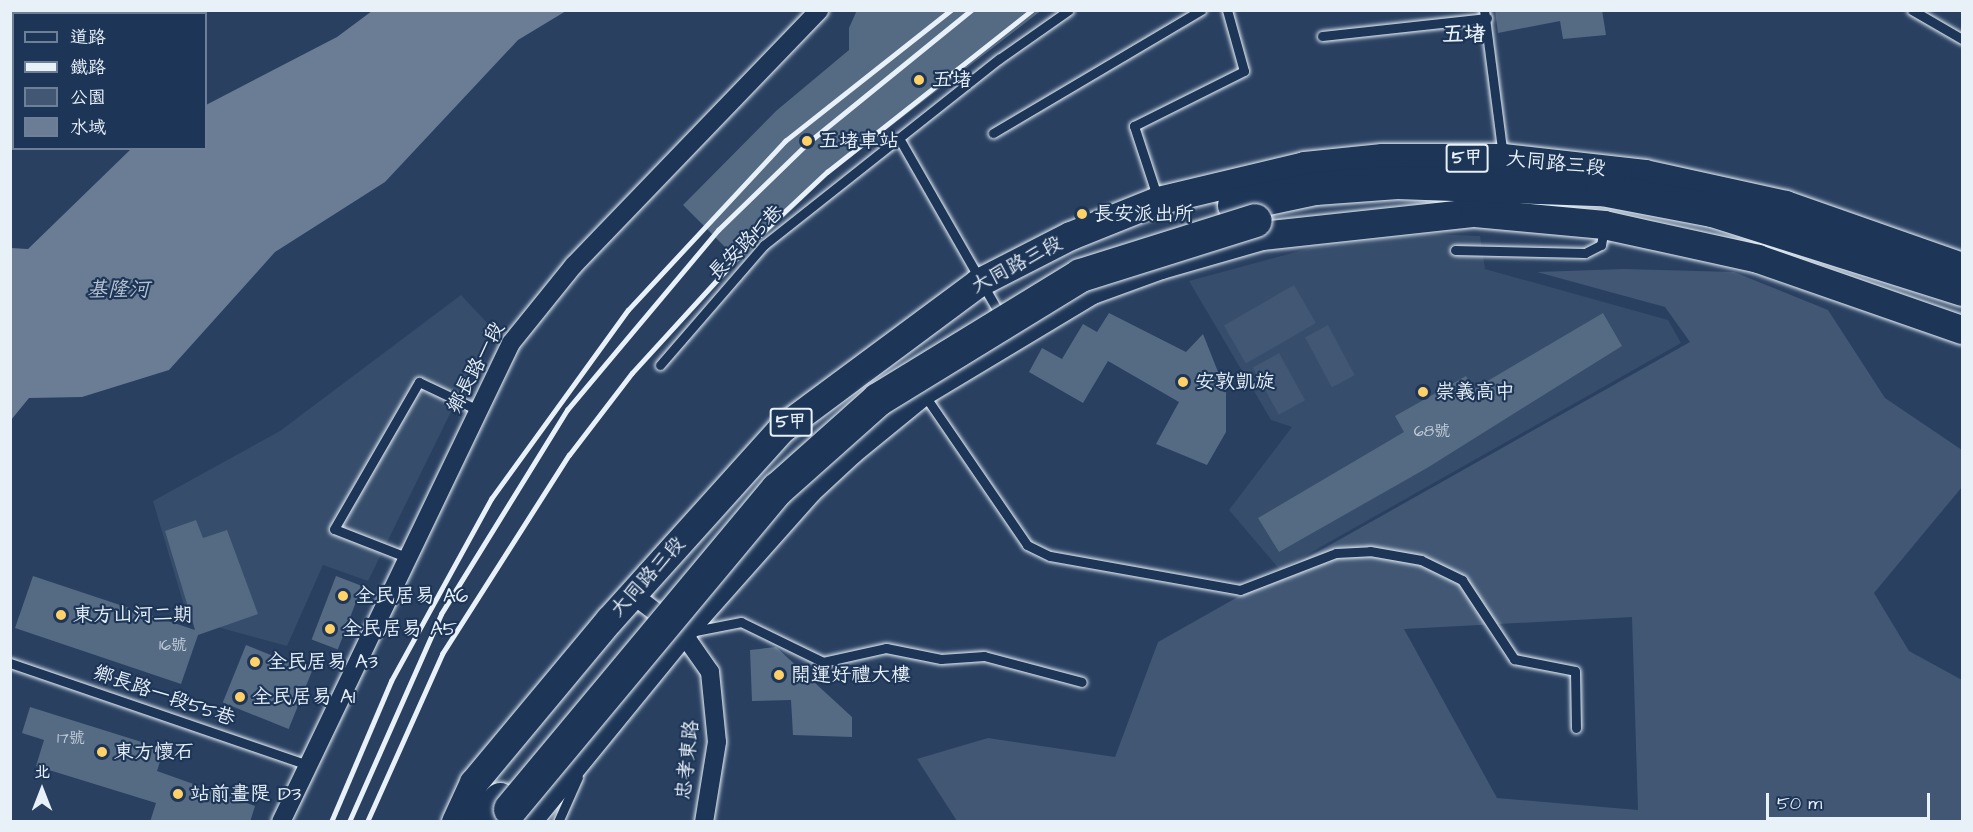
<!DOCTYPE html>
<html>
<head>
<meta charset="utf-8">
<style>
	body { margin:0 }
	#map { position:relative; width:1973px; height:832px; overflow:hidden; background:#294061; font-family:"Architects Daughter","LXGW WenKai TC",sans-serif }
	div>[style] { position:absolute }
	.built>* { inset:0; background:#364d6b }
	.green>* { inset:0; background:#415774; transform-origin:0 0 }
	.water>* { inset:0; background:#6b7c95 }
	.building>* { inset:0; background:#556a83; transform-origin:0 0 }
	.roads { filter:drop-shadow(0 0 2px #e8f1f8) drop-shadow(0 0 2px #e8f1f8) }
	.service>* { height:9px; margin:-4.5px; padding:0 4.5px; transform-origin:4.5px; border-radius:4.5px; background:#1d3557 }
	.minor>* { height:18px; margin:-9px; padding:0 9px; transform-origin:9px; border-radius:9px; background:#1d3557 }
	.primary>* { height:28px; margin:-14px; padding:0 14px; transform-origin:14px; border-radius:14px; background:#1d3557 }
	.motorway>* { height:33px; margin:-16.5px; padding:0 16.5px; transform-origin:16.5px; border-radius:16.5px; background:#1d3557 }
	.rail>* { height:4.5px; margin:-2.25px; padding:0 2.25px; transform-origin:2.25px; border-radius:2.25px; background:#e8f1f8 }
	.bridges { filter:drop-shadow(0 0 2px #e8f1f8) drop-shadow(0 0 2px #e8f1f8) }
	.motorway-bridge>* { height:33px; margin:-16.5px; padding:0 16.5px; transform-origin:16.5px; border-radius:16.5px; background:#1d3557 }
	.dots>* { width:16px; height:16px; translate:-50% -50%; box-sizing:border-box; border:3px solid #1d3557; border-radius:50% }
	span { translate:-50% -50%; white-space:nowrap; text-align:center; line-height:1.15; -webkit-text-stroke:4.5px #1d3557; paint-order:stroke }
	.number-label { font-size:16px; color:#c3cfdb }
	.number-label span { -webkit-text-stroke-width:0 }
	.shield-label span { padding:2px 4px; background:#1d3557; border:2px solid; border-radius:4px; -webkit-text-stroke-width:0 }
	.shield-label { font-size:18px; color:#e8f1f8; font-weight:700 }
	.poi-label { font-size:20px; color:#e8f1f8 }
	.left { translate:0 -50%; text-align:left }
	.street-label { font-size:20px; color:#e8f1f8 }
	.water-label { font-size:21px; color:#b6c2d0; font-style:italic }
	.quarter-label { font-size:22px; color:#e8f1f8; font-weight:700 }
	.frame { position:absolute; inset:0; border:12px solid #e8f1f8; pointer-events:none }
	.legend { position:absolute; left:12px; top:12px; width:195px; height:138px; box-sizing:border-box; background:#1d3557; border:2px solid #6e8097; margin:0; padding:8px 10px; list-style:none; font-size:18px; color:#e8f1f8 }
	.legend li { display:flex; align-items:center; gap:12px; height:30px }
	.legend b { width:30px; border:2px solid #6e8097 }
	.north { position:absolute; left:12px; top:760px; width:60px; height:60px; -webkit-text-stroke:4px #1d3557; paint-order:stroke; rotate:0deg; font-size:16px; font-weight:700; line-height:24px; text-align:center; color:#e8f1f8 }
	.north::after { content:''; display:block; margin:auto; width:21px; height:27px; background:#e8f1f8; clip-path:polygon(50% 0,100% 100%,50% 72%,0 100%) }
	.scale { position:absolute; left:1766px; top:793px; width:164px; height:27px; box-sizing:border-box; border:3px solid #e8f1f8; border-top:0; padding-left:8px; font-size:18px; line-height:21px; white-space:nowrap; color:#e8f1f8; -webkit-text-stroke:4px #1d3557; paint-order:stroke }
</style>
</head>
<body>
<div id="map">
	<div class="built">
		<i style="clip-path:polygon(1428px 234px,1480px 236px,1485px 269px,1668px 320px,1681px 343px,1280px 570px,1229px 510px,1292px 427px,1271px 420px,1189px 281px,1311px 248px)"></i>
		<i style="clip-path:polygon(461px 295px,492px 328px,368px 581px,323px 565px,287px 646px,188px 619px,153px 501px,280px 431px)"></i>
	</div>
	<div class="green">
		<i style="clip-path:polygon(evenodd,1624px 269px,1734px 272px,1828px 310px,1885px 398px,1962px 450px,1962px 487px,1874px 593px,1909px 651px,1962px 680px,1962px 821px,957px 821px,917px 759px,988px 738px,1115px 757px,1158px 642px,1690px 342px,1665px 307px,1537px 272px,1624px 269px,1632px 617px,1638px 810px,1497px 798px,1404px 629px,1632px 617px)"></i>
		<i style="left:1294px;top:285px;width:44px;height:81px;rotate:60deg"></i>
		<i style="left:1328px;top:325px;width:57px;height:26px;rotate:62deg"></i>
		<i style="left:1279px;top:353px;width:54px;height:30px;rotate:61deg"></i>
	</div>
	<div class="water">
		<i style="clip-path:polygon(372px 11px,566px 11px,518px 40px,385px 182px,275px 252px,169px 370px,82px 397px,29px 398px,11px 420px,11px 248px,28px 249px,131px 149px,206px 148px,206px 105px,337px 37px)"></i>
	</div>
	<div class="building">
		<i style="clip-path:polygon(857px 10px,1042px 10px,831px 172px,739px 261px,683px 205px,776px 111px,849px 50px,849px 28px)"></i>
		<i style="clip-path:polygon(1495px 10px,1602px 10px,1606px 35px,1563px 39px,1560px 21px,1498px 33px)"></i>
		<i style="clip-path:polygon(1109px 313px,1186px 352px,1203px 334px,1226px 392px,1226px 432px,1207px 465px,1156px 444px,1179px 402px,1108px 361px,1083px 403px,1029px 372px,1042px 348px,1062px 359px,1083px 324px,1097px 332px)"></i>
		<i style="clip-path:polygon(1603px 313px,1622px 346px,1427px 468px,1279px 552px,1258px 518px,1404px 432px,1395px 416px,1466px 376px,1474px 389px)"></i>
		<i style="clip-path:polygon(196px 520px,203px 538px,227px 530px,258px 614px,198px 635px,181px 684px,15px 628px,33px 576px,195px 630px,165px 531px)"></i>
		<i style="left:336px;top:576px;width:28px;height:68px;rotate:21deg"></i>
		<i style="left:246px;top:645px;width:71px;height:62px;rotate:22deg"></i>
		<i style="clip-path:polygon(776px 647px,852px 717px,852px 737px,793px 735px,791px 700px,752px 701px,750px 650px)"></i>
		<i style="clip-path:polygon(30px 707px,164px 749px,157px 771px,255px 806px,250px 822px,150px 822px,156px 803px,36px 766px,44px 740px,22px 733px)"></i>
	</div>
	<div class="roads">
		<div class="service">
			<i style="left:1484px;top:10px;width:147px;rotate:82.6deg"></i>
			<i style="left:1912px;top:10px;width:58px;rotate:30.1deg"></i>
			<i style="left:1322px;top:36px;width:166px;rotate:-6.2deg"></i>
			<i style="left:993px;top:133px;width:242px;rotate:-30.6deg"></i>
			<i style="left:900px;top:140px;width:205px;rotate:60.2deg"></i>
			<i style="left:1158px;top:199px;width:77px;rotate:-108.2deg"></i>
			<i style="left:1134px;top:126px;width:123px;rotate:-26.6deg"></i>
			<i style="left:1244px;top:71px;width:63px;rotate:-105.6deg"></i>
			<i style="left:1455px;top:250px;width:130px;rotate:1.3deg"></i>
			<i style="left:1585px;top:253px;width:18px;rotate:-27deg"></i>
			<i style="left:1601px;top:245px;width:17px;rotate:-80deg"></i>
			<i style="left:660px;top:365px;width:159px;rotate:-49.1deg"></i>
			<i style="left:764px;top:245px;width:300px;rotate:-38.4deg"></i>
			<i style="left:999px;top:59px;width:85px;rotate:-35deg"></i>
			<i style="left:923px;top:393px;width:184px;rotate:55.6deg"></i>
			<i style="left:1027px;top:545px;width:25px;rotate:26deg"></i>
			<i style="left:1050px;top:556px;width:193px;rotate:10.1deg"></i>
			<i style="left:1240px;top:590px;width:103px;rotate:-21.1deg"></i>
			<i style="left:1336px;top:553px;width:34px;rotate:-3deg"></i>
			<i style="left:1370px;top:551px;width:52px;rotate:10deg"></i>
			<i style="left:1421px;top:560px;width:46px;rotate:26deg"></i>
			<i style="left:1462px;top:580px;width:95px;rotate:56.6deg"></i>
			<i style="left:1514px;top:659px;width:62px;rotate:11.1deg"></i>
			<i style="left:1575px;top:671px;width:57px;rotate:89deg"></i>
			<i style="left:406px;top:557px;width:77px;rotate:-158.7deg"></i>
			<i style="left:334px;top:529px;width:170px;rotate:-60deg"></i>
			<i style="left:419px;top:382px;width:65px;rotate:25.4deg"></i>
			<i style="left:690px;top:632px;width:52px;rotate:-11.1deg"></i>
			<i style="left:741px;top:622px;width:91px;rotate:26deg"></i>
			<i style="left:823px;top:662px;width:65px;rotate:-12.5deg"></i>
			<i style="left:886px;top:648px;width:56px;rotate:11.3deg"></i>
			<i style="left:941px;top:659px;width:43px;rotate:-4deg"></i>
			<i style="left:984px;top:656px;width:101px;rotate:14.9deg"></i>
			<i style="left:10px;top:663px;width:312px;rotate:18.9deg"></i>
			<i style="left:558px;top:822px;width:49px;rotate:-66deg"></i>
		</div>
		<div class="minor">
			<i style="left:632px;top:594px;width:63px;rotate:37.2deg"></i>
			<i style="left:682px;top:632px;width:49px;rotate:55deg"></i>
			<i style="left:710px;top:672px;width:70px;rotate:84.3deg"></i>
			<i style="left:717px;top:742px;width:81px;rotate:99.2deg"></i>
			<i style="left:281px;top:822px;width:531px;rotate:-64.35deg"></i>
			<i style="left:511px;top:343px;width:100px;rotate:-51.1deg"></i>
			<i style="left:574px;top:265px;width:354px;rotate:-46.1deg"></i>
		</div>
		<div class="primary">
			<i style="left:456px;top:822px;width:43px;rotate:-65.2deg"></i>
			<i style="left:474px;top:783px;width:212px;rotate:-50.2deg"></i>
			<i style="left:610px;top:620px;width:256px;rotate:-48deg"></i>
			<i style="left:781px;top:430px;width:247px;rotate:-36.6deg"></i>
			<i style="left:979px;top:283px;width:103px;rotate:-27.1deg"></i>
			<i style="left:1071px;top:236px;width:94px;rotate:-21.9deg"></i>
			<i style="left:1158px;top:201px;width:151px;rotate:-13.4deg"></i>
			<i style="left:1305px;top:166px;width:78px;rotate:-5.9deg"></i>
			<i style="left:1383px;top:158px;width:120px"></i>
			<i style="left:1503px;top:158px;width:143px;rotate:6.4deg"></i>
			<i style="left:1645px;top:174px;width:144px;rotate:12.4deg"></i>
			<i style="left:1786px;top:205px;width:187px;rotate:19.4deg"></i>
			<i style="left:527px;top:822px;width:245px;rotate:-50.8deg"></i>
			<i style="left:682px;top:632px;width:191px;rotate:-48.4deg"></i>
			<i style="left:809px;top:489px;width:57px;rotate:-42.9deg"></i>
			<i style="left:851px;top:450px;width:92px;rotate:-39.2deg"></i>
			<i style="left:922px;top:392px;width:198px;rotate:-31deg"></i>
			<i style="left:1092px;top:290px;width:73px;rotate:-19.9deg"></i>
			<i style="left:1161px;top:265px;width:105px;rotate:-16deg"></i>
			<i style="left:1262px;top:236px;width:214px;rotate:-6.2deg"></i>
			<i style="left:1475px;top:213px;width:130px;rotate:5.3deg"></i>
			<i style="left:1604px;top:225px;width:158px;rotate:12.4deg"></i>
			<i style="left:1758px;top:259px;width:216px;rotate:19.2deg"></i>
		</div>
		<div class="motorway">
			<i style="left:1234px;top:205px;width:83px;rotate:-11.9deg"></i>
			<i style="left:1315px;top:188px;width:82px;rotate:-4.2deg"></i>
			<i style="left:1397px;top:182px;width:205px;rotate:2deg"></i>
			<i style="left:1602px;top:189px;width:112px;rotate:10.8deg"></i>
			<i style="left:1712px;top:210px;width:262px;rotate:17.5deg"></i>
			<i style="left:476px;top:822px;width:33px;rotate:-44deg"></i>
		</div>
	</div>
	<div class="rail">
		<i style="left:331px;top:822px;width:153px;rotate:-66.9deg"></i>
		<i style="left:391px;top:681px;width:208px;rotate:-61.2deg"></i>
		<i style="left:491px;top:499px;width:233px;rotate:-54.1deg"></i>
		<i style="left:628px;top:310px;width:231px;rotate:-47.1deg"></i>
		<i style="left:785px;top:141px;width:211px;rotate:-38.3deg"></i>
		<i style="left:349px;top:822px;width:227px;rotate:-66.1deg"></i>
		<i style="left:441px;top:614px;width:240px;rotate:-58.3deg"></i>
		<i style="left:567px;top:410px;width:235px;rotate:-50deg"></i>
		<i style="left:718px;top:230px;width:128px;rotate:-44.1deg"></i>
		<i style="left:810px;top:141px;width:208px;rotate:-39.1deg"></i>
		<i style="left:367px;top:822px;width:184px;rotate:-65.9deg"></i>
		<i style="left:442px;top:654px;width:236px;rotate:-57.5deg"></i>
		<i style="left:569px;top:455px;width:103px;rotate:-52.5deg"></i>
		<i style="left:632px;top:373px;width:171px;rotate:-47.6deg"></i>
		<i style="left:747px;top:247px;width:110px;rotate:-43.2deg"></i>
		<i style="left:827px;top:172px;width:261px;rotate:-38.3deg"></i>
	</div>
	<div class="bridges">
		<div class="motorway-bridge">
			<i style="left:510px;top:809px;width:417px;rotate:-50.2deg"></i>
			<i style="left:777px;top:489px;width:135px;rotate:-41.7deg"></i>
			<i style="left:878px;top:399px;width:237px;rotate:-31.5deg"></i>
			<i style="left:1080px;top:275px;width:183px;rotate:-17.4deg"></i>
		</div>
	</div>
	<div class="dots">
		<i style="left:919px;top:80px;background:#ffd166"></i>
		<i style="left:807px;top:141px;background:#ffd166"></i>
		<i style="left:1082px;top:214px;background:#ffd166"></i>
		<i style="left:1183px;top:382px;background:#ffd166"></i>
		<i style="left:1423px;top:392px;background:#ffd166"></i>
		<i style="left:343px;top:596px;background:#ffd166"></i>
		<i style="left:61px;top:615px;background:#ffd166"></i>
		<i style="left:330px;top:629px;background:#ffd166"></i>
		<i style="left:255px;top:662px;background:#ffd166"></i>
		<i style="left:779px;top:675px;background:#ffd166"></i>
		<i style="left:240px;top:697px;background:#ffd166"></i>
		<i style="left:102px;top:752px;background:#ffd166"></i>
		<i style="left:178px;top:794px;background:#ffd166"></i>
	</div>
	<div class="number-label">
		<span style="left:1432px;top:431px">68號</span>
		<span style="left:173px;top:645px">16號</span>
		<span style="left:71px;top:738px">17號</span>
	</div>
	<div class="shield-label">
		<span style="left:1467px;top:158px">5甲</span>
		<span style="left:791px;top:422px">5甲</span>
	</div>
	<div class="poi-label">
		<span class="left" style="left:932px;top:80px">五堵</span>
		<span class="left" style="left:819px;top:141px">五堵車站</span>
		<span class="left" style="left:1094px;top:214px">長安派出所</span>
		<span class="left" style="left:1195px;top:382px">安敦凱旋</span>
		<span class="left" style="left:1435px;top:392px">崇義高中</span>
		<span class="left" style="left:355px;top:596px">全民居易 A6</span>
		<span class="left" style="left:73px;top:615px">東方山河二期</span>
		<span class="left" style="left:342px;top:629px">全民居易 A5</span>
		<span class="left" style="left:267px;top:662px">全民居易 A3</span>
		<span class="left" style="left:791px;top:675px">開運好禮大樓</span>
		<span class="left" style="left:252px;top:697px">全民居易 A1</span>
		<span class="left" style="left:114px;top:752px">東方懷石</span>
		<span class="left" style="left:190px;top:794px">站前畫隄 D3</span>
	</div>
	<div class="street-label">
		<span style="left:1556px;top:164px;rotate:6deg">大同路三段</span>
		<span style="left:746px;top:243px;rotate:-45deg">長安路15巷</span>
		<span style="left:1017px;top:265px;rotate:-28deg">大同路三段</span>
		<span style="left:476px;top:368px;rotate:-62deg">鄉長路一段</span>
		<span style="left:648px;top:577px;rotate:-48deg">大同路三段</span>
		<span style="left:164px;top:696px;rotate:19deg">鄉長路一段55巷</span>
		<span style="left:688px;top:760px;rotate:-84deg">忠孝東路</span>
	</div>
	<div class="water-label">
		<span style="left:118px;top:290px">基隆河</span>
	</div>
	<div class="quarter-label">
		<span style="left:1464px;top:35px">五堵</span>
	</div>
	<div class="frame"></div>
	<ul class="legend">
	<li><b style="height:8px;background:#1d3557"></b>道路</li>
	<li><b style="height:8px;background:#e8f1f8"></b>鐵路</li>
	<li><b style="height:16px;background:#415774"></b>公園</li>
	<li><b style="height:16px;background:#6b7c95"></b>水域</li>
	</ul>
	<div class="north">北</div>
	<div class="scale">50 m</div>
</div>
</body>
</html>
